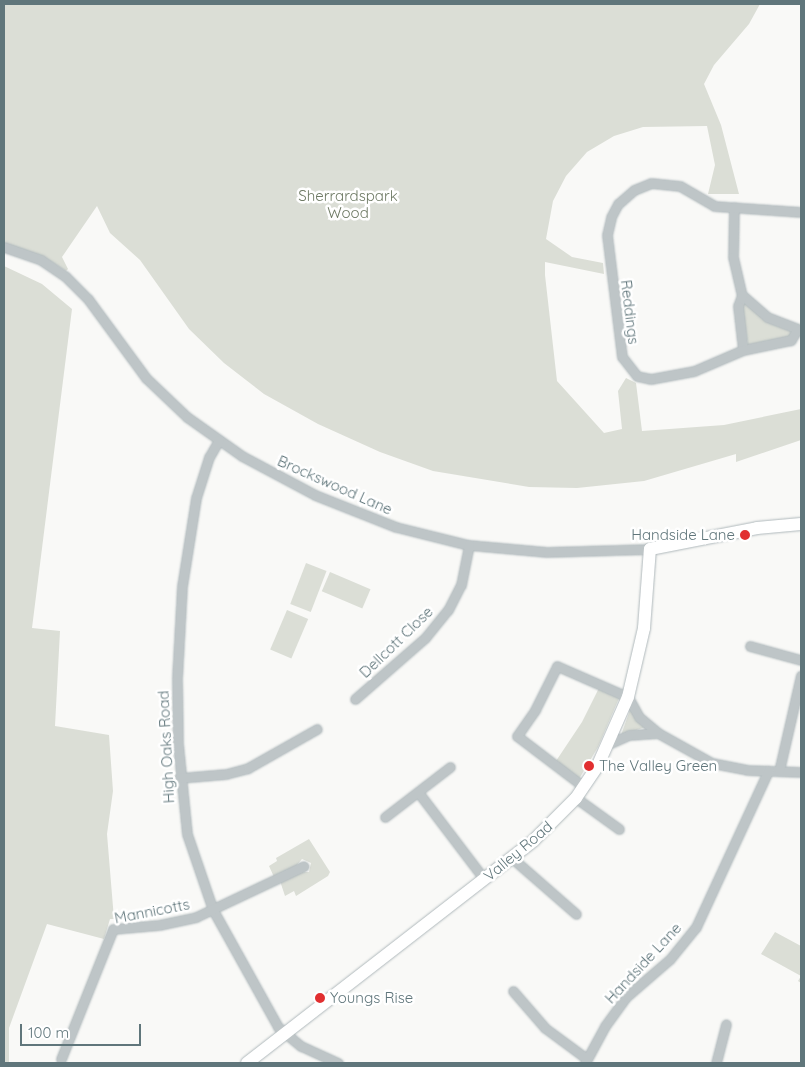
<!DOCTYPE html>
<html>
<head>
<meta charset="utf-8">
<style>
	body { margin:0 }
	#map { position:relative; width:805px; height:1067px; overflow:hidden; background:#f9f9f7; font-family:Quicksand,sans-serif }
	div>[style] { position:absolute }
	.green>* { inset:0; background:#dbded6; transform-origin:0 0 }
	.roads { filter:drop-shadow(0 0 1px #b0b9bc) drop-shadow(0 0 1px #b0b9bc) }
	.minor>* { height:9px; margin:-4.5px; padding:0 4.5px; transform-origin:4.5px; border-radius:4.5px; background:#bec5c7 }
	.secondary>* { height:12px; margin:-6px; padding:0 6px; transform-origin:6px; border-radius:6px; background:#fff }
	.dots>* { width:14px; height:14px; translate:-50% -50%; box-sizing:border-box; border:2px solid #fff; border-radius:50% }
	span { translate:-50% -50%; white-space:nowrap; text-align:center; line-height:1.15; -webkit-text-stroke:5px #fff; paint-order:stroke }
	.park-label { font-size:15px; color:#6d7963 }
	.street-label { font-size:15px; color:#60767b }
	.poi-label { font-size:15px; color:#60767b }
	.right { translate:-100% -50%; text-align:right }
	.left { translate:0 -50%; text-align:left }
	.frame { position:absolute; inset:0; border:5px solid #60767b; pointer-events:none }
	.scale { position:absolute; left:20px; top:1024px; width:121px; height:22px; box-sizing:border-box; border:2px solid #60767b; border-top:0; padding-left:6px; font-size:15px; line-height:18px; white-space:nowrap; color:#60767b; -webkit-text-stroke:4px #fff; paint-order:stroke }
</style>
</head>
<body>
<div id="map">
	<div class="green">
		<i style="clip-path:polygon(4px 4px,760px 4px,749px 24px,714px 65px,704px 84px,721px 125px,739px 194px,708px 194px,715px 165px,707px 126px,643px 127px,614px 136px,587px 152px,566px 176px,553px 201px,546px 239px,572px 257px,603px 263px,604px 274px,545px 262px,545px 275px,557px 381px,604px 433px,622px 429px,618px 391px,626px 378px,636px 383px,642px 431px,724px 425px,801px 409px,801px 440px,736px 462px,736px 454px,644px 481px,577px 488px,529px 487px,433px 471px,380px 452px,318px 424px,264px 394px,224px 363px,189px 329px,140px 260px,110px 233px,97px 206px,62px 257px,68px 269px,66px 271px,44px 257px,4px 245px)"></i>
		<i style="clip-path:polygon(4px 266px,42px 284px,72px 309px,32px 628px,60px 631px,55px 726px,109px 735px,113px 791px,107px 834px,114px 919px,110px 919px,104px 939px,47px 924px,9px 1028px,9px 1063px,4px 1063px)"></i>
		<i style="clip-path:polygon(745px 303px,775px 325px,790px 331px,792px 336px,748px 345px,742px 306px)"></i>
		<i style="left:306px;top:563px;width:22px;height:44px;rotate:21deg"></i>
		<i style="left:330px;top:572px;width:44px;height:21px;rotate:23deg"></i>
		<i style="left:287px;top:610px;width:23px;height:43px;rotate:23deg"></i>
		<i style="clip-path:polygon(599px 688px,620px 696px,598px 747px,579px 779px,556px 761px,582px 722px)"></i>
		<i style="clip-path:polygon(630px 710px,646px 727px,621px 735px)"></i>
		<i style="clip-path:polygon(309px 839px,330px 872px,328px 876px,296px 896px,294px 891px,285px 896px,280px 881px,298px 872px,309px 872px,311px 863px,302px 859px,296px 866px,274px 877px,269px 866px,277px 861px,276px 858px)"></i>
		<i style="clip-path:polygon(775px 932px,801px 946px,801px 983px,798px 981px,801px 976px,761px 954px)"></i>
	</div>
	<div class="roads">
		<div class="minor">
			<i style="left:734px;top:207px;width:50px;rotate:91.1deg"></i>
			<i style="left:733px;top:257px;width:39px;rotate:77deg"></i>
			<i style="left:742px;top:295px;width:33px;rotate:41deg"></i>
			<i style="left:767px;top:317px;width:36px;rotate:21deg"></i>
			<i style="left:4px;top:247px;width:39px;rotate:19deg"></i>
			<i style="left:41px;top:260px;width:29px;rotate:34deg"></i>
			<i style="left:65px;top:276px;width:33px;rotate:45deg"></i>
			<i style="left:88px;top:299px;width:98px;rotate:53.7deg"></i>
			<i style="left:146px;top:378px;width:57px;rotate:43.6deg"></i>
			<i style="left:187px;top:417px;width:67px;rotate:35.3deg"></i>
			<i style="left:242px;top:456px;width:83px;rotate:28.1deg"></i>
			<i style="left:315px;top:495px;width:87px;rotate:21.6deg"></i>
			<i style="left:396px;top:527px;width:75px;rotate:13.9deg"></i>
			<i style="left:469px;top:545px;width:78px;rotate:5.1deg"></i>
			<i style="left:547px;top:552px;width:103px;rotate:-1.7deg"></i>
			<i style="left:742px;top:295px;width:12px;rotate:110deg"></i>
			<i style="left:738px;top:306px;width:44px;rotate:83.5deg"></i>
			<i style="left:797px;top:330px;width:12px;rotate:121deg"></i>
			<i style="left:791px;top:340px;width:49px;rotate:168.2deg"></i>
			<i style="left:743px;top:350px;width:53px;rotate:156.8deg"></i>
			<i style="left:694px;top:371px;width:44px;rotate:169.5deg"></i>
			<i style="left:651px;top:379px;width:14px;rotate:-168deg"></i>
			<i style="left:637px;top:376px;width:24px;rotate:-128deg"></i>
			<i style="left:622px;top:357px;width:123px;rotate:-97deg"></i>
			<i style="left:607px;top:235px;width:18px;rotate:-77deg"></i>
			<i style="left:611px;top:217px;width:15px;rotate:-62deg"></i>
			<i style="left:618px;top:204px;width:21px;rotate:-41deg"></i>
			<i style="left:634px;top:190px;width:18px;rotate:-22deg"></i>
			<i style="left:651px;top:183px;width:29px;rotate:6deg"></i>
			<i style="left:680px;top:186px;width:39px;rotate:30deg"></i>
			<i style="left:714px;top:206px;width:87px;rotate:3.9deg"></i>
			<i style="left:219px;top:440px;width:20px;rotate:120deg"></i>
			<i style="left:209px;top:457px;width:43px;rotate:107.6deg"></i>
			<i style="left:196px;top:498px;width:89px;rotate:99deg"></i>
			<i style="left:182px;top:586px;width:93px;rotate:93.1deg"></i>
			<i style="left:177px;top:679px;width:65px;rotate:89.1deg"></i>
			<i style="left:178px;top:744px;width:90px;rotate:84.3deg"></i>
			<i style="left:187px;top:834px;width:80px;rotate:71.1deg"></i>
			<i style="left:213px;top:910px;width:134px;rotate:60.9deg"></i>
			<i style="left:278px;top:1027px;width:30px;rotate:40deg"></i>
			<i style="left:301px;top:1046px;width:41px;rotate:24.7deg"></i>
			<i style="left:750px;top:646px;width:53px;rotate:15.4deg"></i>
			<i style="left:355px;top:699px;width:93px;rotate:-41.1deg"></i>
			<i style="left:425px;top:638px;width:36px;rotate:-51deg"></i>
			<i style="left:448px;top:610px;width:28px;rotate:-63deg"></i>
			<i style="left:461px;top:585px;width:41px;rotate:-78.7deg"></i>
			<i style="left:658px;top:733px;width:62px;rotate:29.1deg"></i>
			<i style="left:712px;top:763px;width:36px;rotate:11deg"></i>
			<i style="left:747px;top:770px;width:54px;rotate:2.1deg"></i>
			<i style="left:779px;top:771px;width:98px;rotate:-77.1deg"></i>
			<i style="left:179px;top:778px;width:47px;rotate:-4.9deg"></i>
			<i style="left:226px;top:774px;width:23px;rotate:-15deg"></i>
			<i style="left:248px;top:768px;width:79px;rotate:-29.5deg"></i>
			<i style="left:584px;top:787px;width:84px;rotate:-142.7deg"></i>
			<i style="left:517px;top:736px;width:32px;rotate:-55deg"></i>
			<i style="left:535px;top:710px;width:49px;rotate:-63.4deg"></i>
			<i style="left:557px;top:666px;width:77px;rotate:23.6deg"></i>
			<i style="left:628px;top:697px;width:23px;rotate:61deg"></i>
			<i style="left:639px;top:717px;width:25px;rotate:40deg"></i>
			<i style="left:658px;top:733px;width:29px;rotate:176deg"></i>
			<i style="left:629px;top:735px;width:22px;rotate:156deg"></i>
			<i style="left:418px;top:792px;width:109px;rotate:52.8deg"></i>
			<i style="left:576px;top:798px;width:53px;rotate:35.8deg"></i>
			<i style="left:385px;top:817px;width:82px;rotate:-37.6deg"></i>
			<i style="left:512px;top:858px;width:85px;rotate:41.2deg"></i>
			<i style="left:513px;top:991px;width:49px;rotate:49.1deg"></i>
			<i style="left:545px;top:1028px;width:52px;rotate:36.4deg"></i>
			<i style="left:61px;top:1059px;width:140px;rotate:-68.2deg"></i>
			<i style="left:113px;top:929px;width:46px;rotate:-5deg"></i>
			<i style="left:159px;top:925px;width:38px;rotate:-12deg"></i>
			<i style="left:196px;top:917px;width:119px;rotate:-25.3deg"></i>
			<i style="left:585px;top:1063px;width:42px;rotate:-61.6deg"></i>
			<i style="left:605px;top:1026px;width:36px;rotate:-54deg"></i>
			<i style="left:626px;top:997px;width:58px;rotate:-40.8deg"></i>
			<i style="left:670px;top:959px;width:41px;rotate:-50.9deg"></i>
			<i style="left:696px;top:927px;width:172px;rotate:-65.2deg"></i>
			<i style="left:716px;top:1063px;width:40px;rotate:-75.6deg"></i>
		</div>
		<div class="secondary">
			<i style="left:247px;top:1063px;width:363px;rotate:-37.8deg"></i>
			<i style="left:534px;top:840px;width:59px;rotate:-45deg"></i>
			<i style="left:576px;top:798px;width:40px;rotate:-56deg"></i>
			<i style="left:598px;top:765px;width:74px;rotate:-66.2deg"></i>
			<i style="left:628px;top:697px;width:71px;rotate:-76.9deg"></i>
			<i style="left:644px;top:628px;width:79px;rotate:-85.7deg"></i>
			<i style="left:650px;top:549px;width:109px;rotate:-11.1deg"></i>
			<i style="left:757px;top:528px;width:44px;rotate:-5.2deg"></i>
		</div>
	</div>
	<div class="dots">
		<i style="left:745px;top:535px;background:#e12f30"></i>
		<i style="left:589px;top:766px;background:#e12f30"></i>
		<i style="left:320px;top:998px;background:#e12f30"></i>
	</div>
	<div class="park-label">
		<span style="left:348px;top:204px">Sherrardspark<br>Wood</span>
	</div>
	<div class="street-label">
		<span style="left:630px;top:312px;rotate:83deg">Reddings</span>
		<span style="left:335px;top:485px;rotate:24deg">Brockswood Lane</span>
		<span style="left:396px;top:642px;rotate:-44deg">Dellcott Close</span>
		<span style="left:166px;top:747px;rotate:-93deg">High Oaks Road</span>
		<span style="left:518px;top:851px;rotate:-40deg">Valley Road</span>
		<span style="left:152px;top:911px;rotate:-11deg">Mannicotts</span>
		<span style="left:643px;top:963px;rotate:-47deg">Handside Lane</span>
	</div>
	<div class="poi-label">
		<span class="right" style="left:735px;top:535px">Handside Lane</span>
		<span class="left" style="left:599px;top:766px">The Valley Green</span>
		<span class="left" style="left:330px;top:998px">Youngs Rise</span>
	</div>
	<div class="frame"></div>
	<div class="scale">100 m</div>
</div>
</body>
</html>
